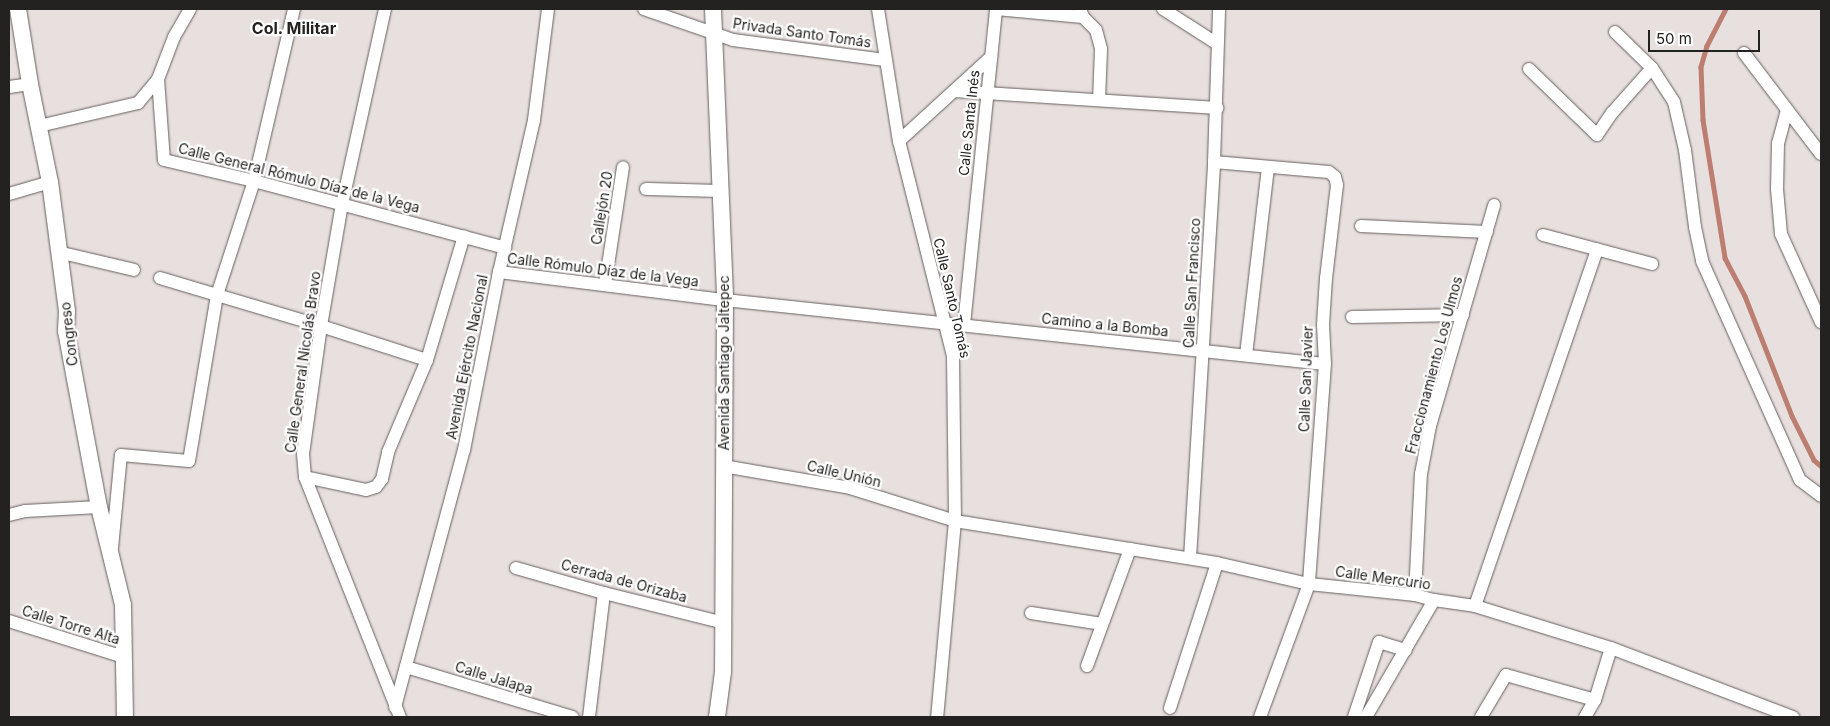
<!DOCTYPE html>
<html>
<head>
<meta charset="utf-8">
<style>
	body { margin:0 }
	#map { position:relative; width:1830px; height:726px; overflow:hidden; background:#e8e0de; font-family:Inter,sans-serif }
	div>[style] { position:absolute }
	.stream>* { height:4.5px; margin:-2.25px; padding:0 2.25px; transform-origin:2.25px; border-radius:2.25px; background:#bb7e70 }
	.roads { filter:drop-shadow(0 0 1px #655f5e) drop-shadow(0 0 1px #655f5e) }
	.minor>* { height:12px; margin:-6px; padding:0 6px; transform-origin:6px; border-radius:6px; background:#fff }
	.tertiary>* { height:16px; margin:-8px; padding:0 8px; transform-origin:8px; border-radius:8px; background:#fff }
	span { translate:-50% -50%; white-space:nowrap; text-align:center; line-height:1.15; -webkit-text-stroke:4.5px #fff; paint-order:stroke }
	.street-label { font-size:14px; color:#242221 }
	.quarter-label { font-size:16px; color:#242221; font-weight:700 }
	.frame { position:absolute; inset:0; border:10px solid #242221; pointer-events:none }
	.scale { position:absolute; left:1648px; top:30px; width:112px; height:22px; box-sizing:border-box; border:2px solid #242221; border-top:0; padding-left:6px; font-size:15px; line-height:18px; white-space:nowrap; color:#242221; -webkit-text-stroke:4px #fff; paint-order:stroke }
</style>
</head>
<body>
<div id="map">
	<div class="stream">
		<i style="left:1726px;top:9px;width:42px;rotate:117.2deg"></i>
		<i style="left:1707px;top:46px;width:22px;rotate:106deg"></i>
		<i style="left:1701px;top:67px;width:53px;rotate:87.8deg"></i>
		<i style="left:1703px;top:120px;width:140px;rotate:80.9deg"></i>
		<i style="left:1725px;top:258px;width:43px;rotate:62.2deg"></i>
		<i style="left:1745px;top:296px;width:129px;rotate:68.6deg"></i>
		<i style="left:1792px;top:416px;width:49px;rotate:63.4deg"></i>
		<i style="left:1814px;top:460px;width:9px;rotate:41deg"></i>
	</div>
	<div class="roads">
		<div class="minor">
			<i style="left:385px;top:9px;width:200px;rotate:102.4deg"></i>
			<i style="left:342px;top:204px;width:124px;rotate:99.8deg"></i>
			<i style="left:321px;top:326px;width:129px;rotate:98deg"></i>
			<i style="left:303px;top:454px;width:23px;rotate:85deg"></i>
			<i style="left:305px;top:477px;width:258px;rotate:68.4deg"></i>
			<i style="left:644px;top:9px;width:94px;rotate:19.2deg"></i>
			<i style="left:733px;top:40px;width:153px;rotate:7.5deg"></i>
			<i style="left:878px;top:9px;width:134px;rotate:81deg"></i>
			<i style="left:899px;top:141px;width:222px;rotate:75.9deg"></i>
			<i style="left:953px;top:356px;width:165px;rotate:89.3deg"></i>
			<i style="left:955px;top:521px;width:197px;rotate:95.2deg"></i>
			<i style="left:996px;top:9px;width:87px;rotate:5.3deg"></i>
			<i style="left:1080px;top:9px;width:9px;rotate:69deg"></i>
			<i style="left:1083px;top:17px;width:18px;rotate:45deg"></i>
			<i style="left:1096px;top:30px;width:20px;rotate:75deg"></i>
			<i style="left:1101px;top:49px;width:51px;rotate:92.2deg"></i>
			<i style="left:1163px;top:9px;width:63px;rotate:32.7deg"></i>
			<i style="left:1615px;top:32px;width:52px;rotate:44.2deg"></i>
			<i style="left:1652px;top:68px;width:40px;rotate:57.1deg"></i>
			<i style="left:1674px;top:102px;width:49px;rotate:77.1deg"></i>
			<i style="left:1685px;top:150px;width:78px;rotate:82.6deg"></i>
			<i style="left:1695px;top:227px;width:35px;rotate:78deg"></i>
			<i style="left:1702px;top:261px;width:240px;rotate:65.9deg"></i>
			<i style="left:1800px;top:480px;width:26px;rotate:37deg"></i>
			<i style="left:1744px;top:53px;width:127px;rotate:52.7deg"></i>
			<i style="left:1529px;top:69px;width:95px;rotate:44.1deg"></i>
			<i style="left:1597px;top:135px;width:27px;rotate:-56deg"></i>
			<i style="left:1612px;top:113px;width:60px;rotate:-48.4deg"></i>
			<i style="left:158px;top:79px;width:81px;rotate:85.8deg"></i>
			<i style="left:164px;top:160px;width:92px;rotate:13.1deg"></i>
			<i style="left:254px;top:181px;width:260px;rotate:14.9deg"></i>
			<i style="left:9px;top:87px;width:21px;rotate:-8deg"></i>
			<i style="left:954px;top:91px;width:264px;rotate:3.7deg"></i>
			<i style="left:1787px;top:110px;width:34px;rotate:105deg"></i>
			<i style="left:1778px;top:143px;width:46px;rotate:91.2deg"></i>
			<i style="left:1777px;top:189px;width:45px;rotate:84.9deg"></i>
			<i style="left:1781px;top:234px;width:97px;rotate:65.6deg"></i>
			<i style="left:39px;top:126px;width:102px;rotate:-13.1deg"></i>
			<i style="left:138px;top:103px;width:31px;rotate:-50deg"></i>
			<i style="left:158px;top:79px;width:45px;rotate:-69.1deg"></i>
			<i style="left:174px;top:37px;width:32px;rotate:-60deg"></i>
			<i style="left:899px;top:141px;width:125px;rotate:-42.4deg"></i>
			<i style="left:1214px;top:162px;width:115px;rotate:5deg"></i>
			<i style="left:1329px;top:172px;width:8px;rotate:40deg"></i>
			<i style="left:1335px;top:177px;width:8px;rotate:76deg"></i>
			<i style="left:1337px;top:185px;width:94px;rotate:96.7deg"></i>
			<i style="left:1326px;top:278px;width:47px;rotate:93.7deg"></i>
			<i style="left:1323px;top:325px;width:39px;rotate:87deg"></i>
			<i style="left:1325px;top:364px;width:221px;rotate:94.2deg"></i>
			<i style="left:1309px;top:584px;width:142px;rotate:110.2deg"></i>
			<i style="left:646px;top:189px;width:76px;rotate:1.5deg"></i>
			<i style="left:9px;top:194px;width:43px;rotate:-16.3deg"></i>
			<i style="left:1361px;top:226px;width:126px;rotate:2.7deg"></i>
			<i style="left:1543px;top:235px;width:113px;rotate:14.9deg"></i>
			<i style="left:58px;top:252px;width:78px;rotate:13.3deg"></i>
			<i style="left:499px;top:272px;width:228px;rotate:7.1deg"></i>
			<i style="left:725px;top:300px;width:603px;rotate:6.09deg"></i>
			<i style="left:160px;top:278px;width:168px;rotate:16.6deg"></i>
			<i style="left:321px;top:326px;width:111px;rotate:17.8deg"></i>
			<i style="left:605px;top:285px;width:119px;rotate:-81.3deg"></i>
			<i style="left:1352px;top:317px;width:111px;rotate:-1deg"></i>
			<i style="left:964px;top:325px;width:318px;rotate:-84.2deg"></i>
			<i style="left:1246px;top:355px;width:188px;rotate:-83.3deg"></i>
			<i style="left:723px;top:466px;width:129px;rotate:9.8deg"></i>
			<i style="left:850px;top:488px;width:110px;rotate:17.4deg"></i>
			<i style="left:955px;top:521px;width:265px;rotate:9.1deg"></i>
			<i style="left:1217px;top:563px;width:94px;rotate:12.9deg"></i>
			<i style="left:1309px;top:584px;width:107px;rotate:5.9deg"></i>
			<i style="left:1415px;top:595px;width:20px;rotate:15deg"></i>
			<i style="left:1434px;top:600px;width:41px;rotate:8.3deg"></i>
			<i style="left:1475px;top:606px;width:142px;rotate:17.2deg"></i>
			<i style="left:1611px;top:648px;width:195px;rotate:20.8deg"></i>
			<i style="left:305px;top:477px;width:62px;rotate:12deg"></i>
			<i style="left:366px;top:490px;width:10px;rotate:-17deg"></i>
			<i style="left:376px;top:487px;width:10px;rotate:-53deg"></i>
			<i style="left:382px;top:479px;width:28px;rotate:-77deg"></i>
			<i style="left:388px;top:452px;width:100px;rotate:-67deg"></i>
			<i style="left:427px;top:360px;width:129px;rotate:-73.4deg"></i>
			<i style="left:9px;top:515px;width:16px;rotate:-14deg"></i>
			<i style="left:25px;top:511px;width:74px;rotate:-3.1deg"></i>
			<i style="left:112px;top:548px;width:93px;rotate:-84.5deg"></i>
			<i style="left:121px;top:455px;width:68px;rotate:5deg"></i>
			<i style="left:189px;top:461px;width:168px;rotate:-80.4deg"></i>
			<i style="left:217px;top:295px;width:120px;rotate:-72deg"></i>
			<i style="left:254px;top:181px;width:177px;rotate:-76.9deg"></i>
			<i style="left:1190px;top:558px;width:397px;rotate:-86.5deg"></i>
			<i style="left:1214px;top:162px;width:153px;rotate:-88.1deg"></i>
			<i style="left:516px;top:568px;width:91px;rotate:15.9deg"></i>
			<i style="left:604px;top:593px;width:124px;rotate:14deg"></i>
			<i style="left:1415px;top:595px;width:121px;rotate:-87.2deg"></i>
			<i style="left:1421px;top:474px;width:49px;rotate:-79.4deg"></i>
			<i style="left:1430px;top:426px;width:230px;rotate:-73.8deg"></i>
			<i style="left:1475px;top:606px;width:377px;rotate:-71.1deg"></i>
			<i style="left:1031px;top:613px;width:72px;rotate:8.8deg"></i>
			<i style="left:9px;top:621px;width:121px;rotate:17.4deg"></i>
			<i style="left:1087px;top:666px;width:125px;rotate:-69.8deg"></i>
			<i style="left:406px;top:667px;width:174px;rotate:16.7deg"></i>
			<i style="left:395px;top:707px;width:266px;rotate:-75deg"></i>
			<i style="left:464px;top:450px;width:181px;rotate:-78.9deg"></i>
			<i style="left:499px;top:272px;width:156px;rotate:-77deg"></i>
			<i style="left:534px;top:120px;width:112px;rotate:-82.8deg"></i>
			<i style="left:1170px;top:708px;width:152px;rotate:-72deg"></i>
			<i style="left:589px;top:717px;width:125px;rotate:-83.1deg"></i>
			<i style="left:1354px;top:717px;width:79px;rotate:-71.6deg"></i>
			<i style="left:1379px;top:642px;width:28px;rotate:17deg"></i>
			<i style="left:1366px;top:717px;width:135px;rotate:-59.8deg"></i>
			<i style="left:1481px;top:717px;width:49px;rotate:-59.2deg"></i>
			<i style="left:1506px;top:675px;width:92px;rotate:15.7deg"></i>
			<i style="left:1585px;top:717px;width:20px;rotate:-60deg"></i>
			<i style="left:1595px;top:700px;width:54px;rotate:-72.9deg"></i>
		</div>
		<div class="tertiary">
			<i style="left:18px;top:9px;width:76px;rotate:80.9deg"></i>
			<i style="left:30px;top:84px;width:100px;rotate:78.5deg"></i>
			<i style="left:50px;top:182px;width:130px;rotate:82.5deg"></i>
			<i style="left:67px;top:311px;width:20px;rotate:93deg"></i>
			<i style="left:66px;top:331px;width:179px;rotate:79.4deg"></i>
			<i style="left:99px;top:507px;width:101px;rotate:76.2deg"></i>
			<i style="left:123px;top:605px;width:112px;rotate:89deg"></i>
			<i style="left:713px;top:9px;width:291px;rotate:87.6deg"></i>
			<i style="left:725px;top:300px;width:372px;rotate:90.3deg"></i>
			<i style="left:723px;top:672px;width:45px;rotate:97.6deg"></i>
		</div>
	</div>
	<div class="street-label">
		<span style="left:802px;top:33px;rotate:8deg">Privada Santo Tomás</span>
		<span style="left:969px;top:123px;rotate:-84deg">Calle Santa Inés</span>
		<span style="left:299px;top:178px;rotate:14deg">Calle General Rómulo Díaz de la Vega</span>
		<span style="left:602px;top:208px;rotate:-81deg">Callejón 20</span>
		<span style="left:603px;top:270px;rotate:7deg">Calle Rómulo Díaz de la Vega</span>
		<span style="left:1192px;top:283px;rotate:-87deg">Calle San Francisco</span>
		<span style="left:952px;top:298px;rotate:77deg">Calle Santo Tomás</span>
		<span style="left:1105px;top:325px;rotate:6deg">Camino a la Bomba</span>
		<span style="left:69px;top:334px;rotate:-97deg">Congreso</span>
		<span style="left:467px;top:357px;rotate:-79deg">Avenida Ejército Nacional</span>
		<span style="left:303px;top:362px;rotate:-82deg">Calle General Nicolás Bravo</span>
		<span style="left:724px;top:363px;rotate:-90deg">Avenida Santiago Jaltepec</span>
		<span style="left:1434px;top:365px;rotate:-75deg">Fraccionamiento Los Ulmos</span>
		<span style="left:1306px;top:379px;rotate:-88deg">Calle San Javier</span>
		<span style="left:844px;top:474px;rotate:13deg">Calle Unión</span>
		<span style="left:1383px;top:578px;rotate:8deg">Calle Mercurio</span>
		<span style="left:624px;top:581px;rotate:15deg">Cerrada de Orizaba</span>
		<span style="left:71px;top:625px;rotate:17deg">Calle Torre Alta</span>
		<span style="left:494px;top:678px;rotate:17deg">Calle Jalapa</span>
	</div>
	<div class="quarter-label">
		<span style="left:294px;top:28px">Col. Militar</span>
	</div>
	<div class="frame"></div>
	<div class="scale">50 m</div>
</div>
</body>
</html>
